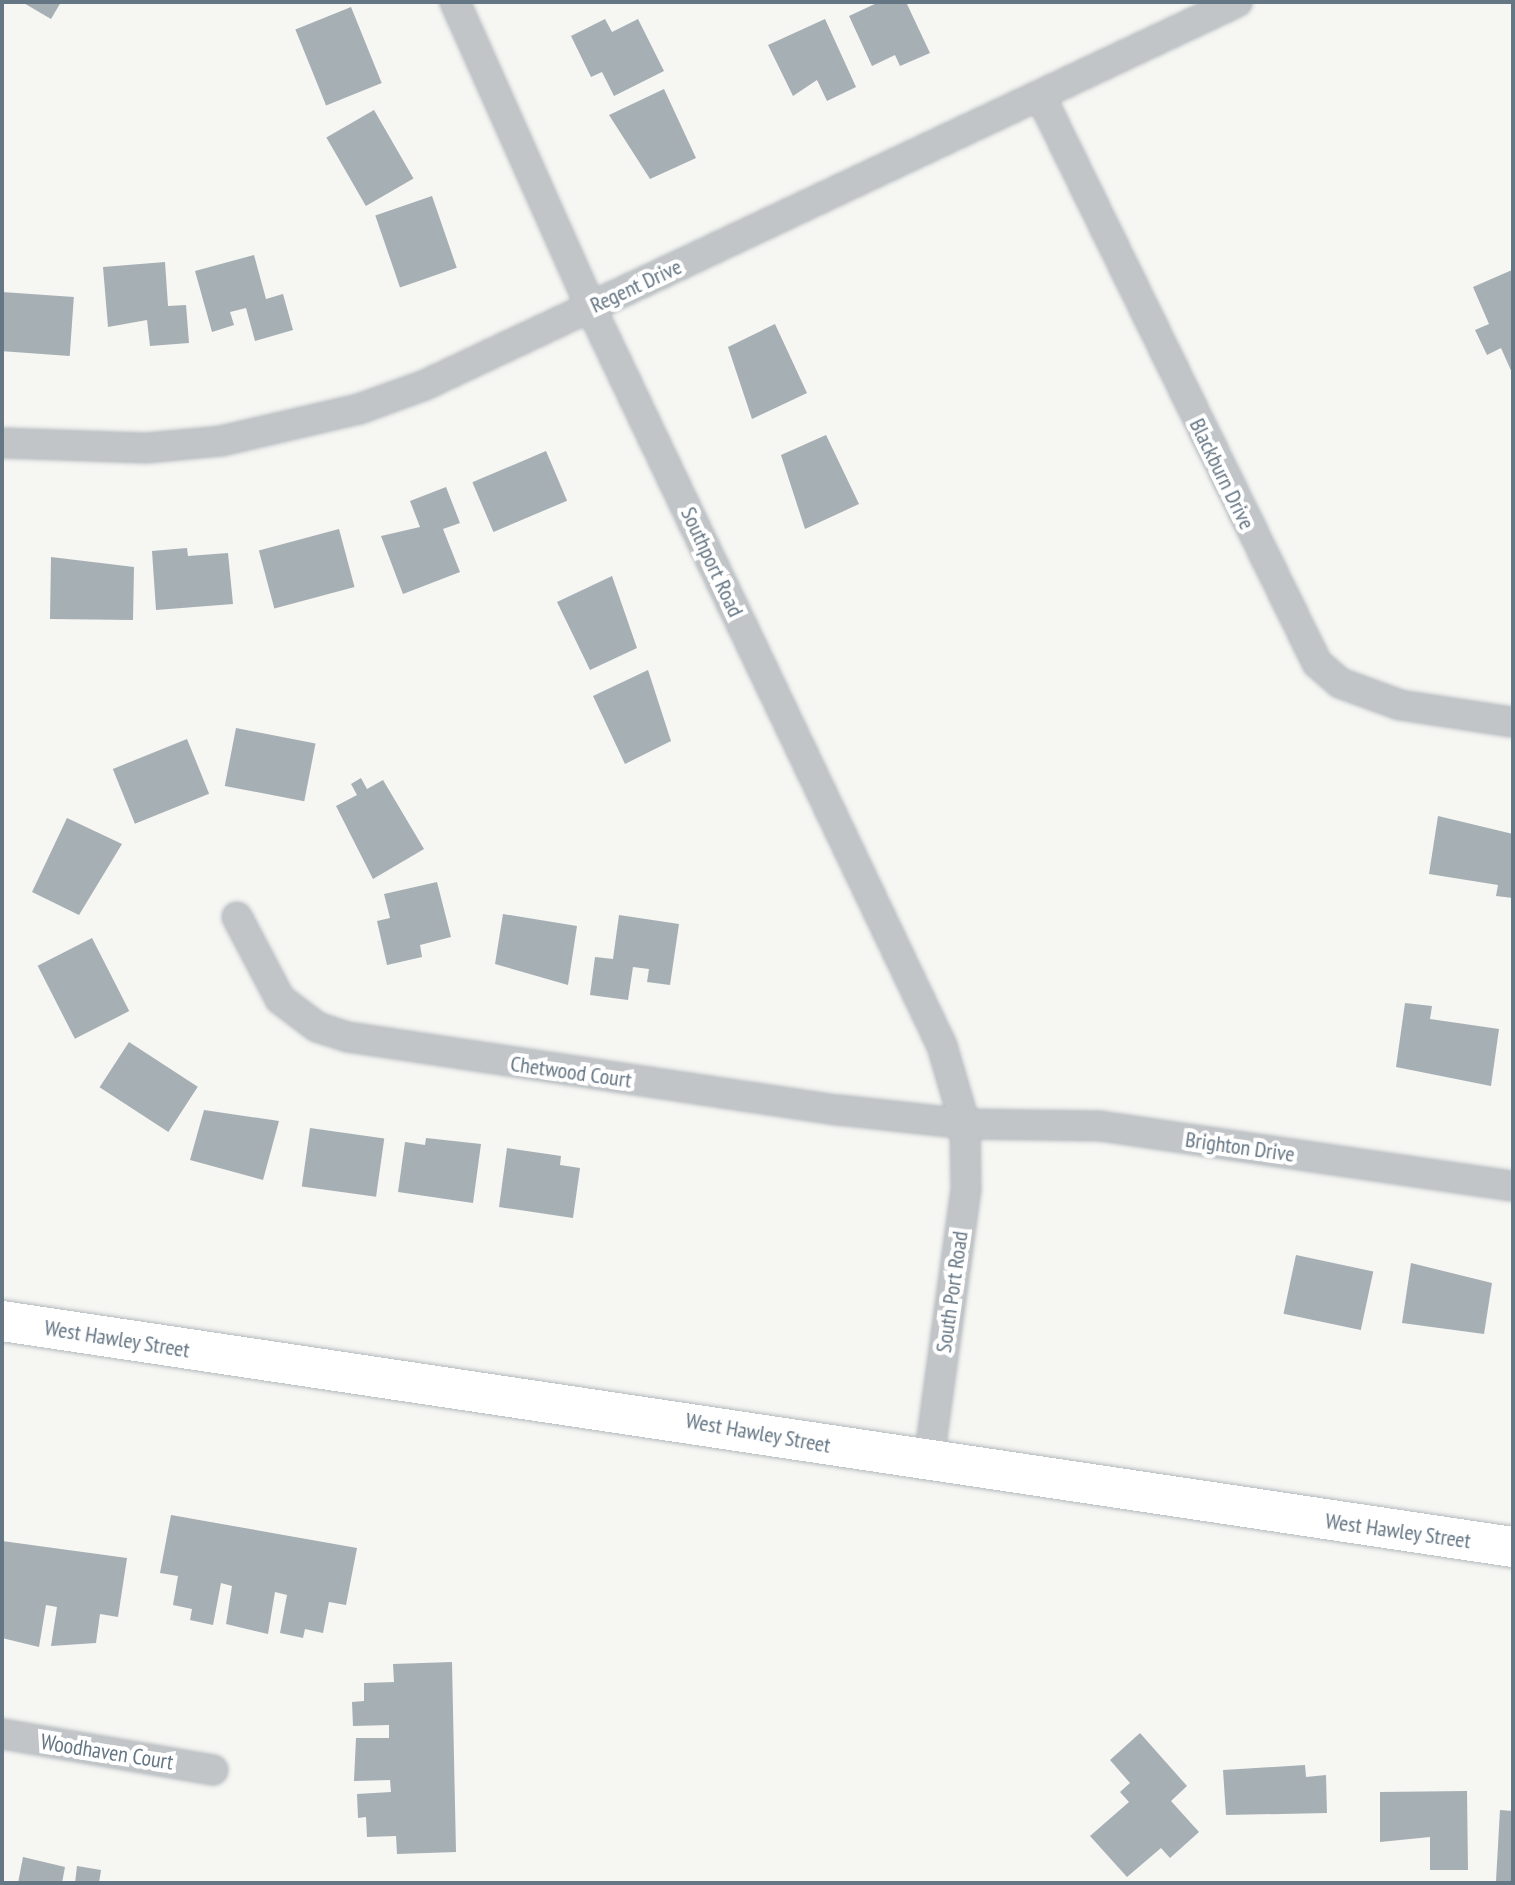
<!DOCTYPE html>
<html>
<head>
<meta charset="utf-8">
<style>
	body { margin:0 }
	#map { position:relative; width:1515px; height:1885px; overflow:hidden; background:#f6f6f3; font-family:"PT Sans Narrow",sans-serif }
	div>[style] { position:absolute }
	.building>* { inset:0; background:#a6afb4; transform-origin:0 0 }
	.roads { filter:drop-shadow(0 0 2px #b3b9bd) drop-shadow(0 0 2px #b3b9bd) }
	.street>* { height:28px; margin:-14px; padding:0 14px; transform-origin:14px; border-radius:14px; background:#c1c5c8 }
	.secondary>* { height:40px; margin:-20px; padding:0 20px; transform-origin:20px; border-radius:20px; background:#fff }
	span { translate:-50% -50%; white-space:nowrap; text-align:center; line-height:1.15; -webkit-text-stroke:8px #fff; paint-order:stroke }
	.street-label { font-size:22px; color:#657684 }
	.frame { position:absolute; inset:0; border:4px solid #657684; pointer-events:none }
</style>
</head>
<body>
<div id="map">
	<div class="building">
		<i style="clip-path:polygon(22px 2px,61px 2px,51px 19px)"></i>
		<i style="clip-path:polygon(879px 2px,906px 2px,930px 53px,900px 66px,895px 55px,872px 66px,849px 16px)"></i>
		<i style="left:351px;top:7px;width:82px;height:60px;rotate:68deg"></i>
		<i style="clip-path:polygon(605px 19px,612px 32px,638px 19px,664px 71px,614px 96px,602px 72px,591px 77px,571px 36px)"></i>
		<i style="clip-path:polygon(825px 19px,856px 87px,827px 101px,817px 80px,793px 96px,768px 45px)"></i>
		<i style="clip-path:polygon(664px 89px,696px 158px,650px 179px,609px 115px)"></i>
		<i style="left:374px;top:110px;width:79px;height:55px;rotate:60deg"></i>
		<i style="left:432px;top:196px;width:76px;height:60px;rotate:71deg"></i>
		<i style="clip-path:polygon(254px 255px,266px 299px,283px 294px,293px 330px,255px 341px,246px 308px,230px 312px,234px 325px,212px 332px,195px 271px)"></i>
		<i style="clip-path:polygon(165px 262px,168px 306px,186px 305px,189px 343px,150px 346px,147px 320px,108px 327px,103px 267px)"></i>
		<i style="clip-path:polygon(1512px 270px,1513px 272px,1513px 375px,1501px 348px,1487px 355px,1475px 330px,1489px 324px,1473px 287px)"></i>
		<i style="left:2px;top:292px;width:72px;height:59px;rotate:4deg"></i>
		<i style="clip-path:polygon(775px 324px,807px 393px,752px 419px,728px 347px)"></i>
		<i style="clip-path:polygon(826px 435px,859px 504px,805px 529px,781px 455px)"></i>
		<i style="left:546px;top:451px;width:54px;height:80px;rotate:67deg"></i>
		<i style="clip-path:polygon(446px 487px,460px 523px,443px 529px,460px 572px,403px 594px,381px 536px,420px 527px,410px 501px)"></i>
		<i style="left:339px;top:529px;width:60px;height:83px;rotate:75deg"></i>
		<i style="clip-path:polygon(187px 548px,188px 556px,228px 553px,233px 604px,156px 610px,152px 551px)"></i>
		<i style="clip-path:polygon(51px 557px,134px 567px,133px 620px,50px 619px)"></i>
		<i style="clip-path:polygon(612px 576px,637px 648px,590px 670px,557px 602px)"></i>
		<i style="clip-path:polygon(648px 670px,671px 741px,625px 764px,593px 696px)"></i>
		<i style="left:236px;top:728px;width:81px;height:59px;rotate:11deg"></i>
		<i style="left:187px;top:739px;width:59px;height:80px;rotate:68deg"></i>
		<i style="clip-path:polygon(361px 778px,367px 789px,383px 780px,424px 849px,373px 879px,336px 806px,357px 795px,351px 784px)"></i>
		<i style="clip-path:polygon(1438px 816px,1513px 834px,1513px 898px,1496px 896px,1498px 885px,1429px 874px)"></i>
		<i style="clip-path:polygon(67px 818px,122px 844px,79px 915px,32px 892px)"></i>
		<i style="clip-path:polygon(437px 882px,451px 937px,420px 945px,422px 957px,387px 965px,377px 921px,390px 918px,384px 894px)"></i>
		<i style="clip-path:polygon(503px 914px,577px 926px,568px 985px,495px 964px)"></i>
		<i style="clip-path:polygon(619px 915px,679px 924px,670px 985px,647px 982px,649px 969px,633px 967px,628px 1000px,590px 995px,595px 957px,613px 959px)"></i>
		<i style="left:92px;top:938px;width:82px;height:61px;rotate:63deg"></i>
		<i style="clip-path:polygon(1405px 1003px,1432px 1006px,1430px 1019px,1499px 1029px,1491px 1086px,1396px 1067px)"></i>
		<i style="left:129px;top:1042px;width:82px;height:54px;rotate:33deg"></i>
		<i style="clip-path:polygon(204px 1110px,279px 1121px,263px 1180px,190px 1160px)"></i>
		<i style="left:310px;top:1128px;width:75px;height:59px;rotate:8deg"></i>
		<i style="clip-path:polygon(426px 1138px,481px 1144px,473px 1203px,398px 1192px,405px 1142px,425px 1145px)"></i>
		<i style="clip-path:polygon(507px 1148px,561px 1156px,560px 1165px,580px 1168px,573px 1218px,499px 1207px)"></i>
		<i style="left:1296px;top:1255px;width:79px;height:60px;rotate:12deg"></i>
		<i style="clip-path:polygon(1411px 1263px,1492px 1283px,1484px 1334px,1402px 1323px)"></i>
		<i style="clip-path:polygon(171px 1515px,357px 1548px,346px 1605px,329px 1602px,323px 1633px,305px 1629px,303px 1638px,280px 1633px,287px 1595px,275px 1592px,268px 1634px,226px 1624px,232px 1586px,221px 1583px,213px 1625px,190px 1620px,192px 1609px,173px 1605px,178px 1576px,160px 1573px)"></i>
		<i style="clip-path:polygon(2px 1541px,127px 1558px,118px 1617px,100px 1614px,96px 1643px,51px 1646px,57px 1607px,46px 1605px,39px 1647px,2px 1638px)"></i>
		<i style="clip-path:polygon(452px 1662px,456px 1852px,397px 1854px,396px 1836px,367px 1837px,366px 1817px,358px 1818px,357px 1794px,391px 1792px,390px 1780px,354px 1781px,356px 1738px,389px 1738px,389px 1725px,353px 1726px,352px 1702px,364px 1701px,364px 1683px,394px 1682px,393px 1664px)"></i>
		<i style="clip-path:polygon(1140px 1733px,1187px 1786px,1171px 1801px,1199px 1832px,1170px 1858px,1161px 1848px,1127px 1877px,1090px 1836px,1129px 1802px,1120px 1792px,1130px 1783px,1110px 1760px)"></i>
		<i style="clip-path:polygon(1305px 1765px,1306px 1777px,1326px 1775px,1327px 1813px,1226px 1815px,1223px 1770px)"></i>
		<i style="clip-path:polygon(1467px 1791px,1468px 1870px,1430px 1870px,1430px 1837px,1380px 1842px,1380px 1792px)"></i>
		<i style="clip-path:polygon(1500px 1810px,1513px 1811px,1513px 1881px,1496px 1881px)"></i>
		<i style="clip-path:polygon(23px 1857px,65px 1867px,62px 1883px,18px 1883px)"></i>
		<i style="clip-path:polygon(77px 1866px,101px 1870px,99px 1883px,75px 1883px)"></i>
	</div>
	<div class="roads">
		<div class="street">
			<i style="left:455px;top:2px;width:335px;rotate:66deg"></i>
			<i style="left:591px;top:308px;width:817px;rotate:64.56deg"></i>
			<i style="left:942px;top:1046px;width:81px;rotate:73.6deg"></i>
			<i style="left:965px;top:1124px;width:65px;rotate:89.1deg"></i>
			<i style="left:966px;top:1189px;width:273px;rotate:97.8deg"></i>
			<i style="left:1040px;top:95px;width:632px;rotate:64deg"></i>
			<i style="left:1317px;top:663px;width:30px;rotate:41deg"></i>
			<i style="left:1340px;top:683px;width:64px;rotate:20.1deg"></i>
			<i style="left:1400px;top:705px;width:114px;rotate:8.6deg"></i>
			<i style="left:2px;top:443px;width:144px;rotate:2deg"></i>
			<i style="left:146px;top:448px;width:75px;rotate:-5.3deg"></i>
			<i style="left:221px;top:441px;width:142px;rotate:-13.1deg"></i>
			<i style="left:359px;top:409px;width:70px;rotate:-20deg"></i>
			<i style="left:425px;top:385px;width:898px;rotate:-25.25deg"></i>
			<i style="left:237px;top:917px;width:93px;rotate:62.3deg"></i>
			<i style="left:280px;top:999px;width:46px;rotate:37.1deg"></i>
			<i style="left:317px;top:1027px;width:33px;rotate:18deg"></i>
			<i style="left:348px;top:1037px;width:496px;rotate:8.5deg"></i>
			<i style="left:839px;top:1110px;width:127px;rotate:6.3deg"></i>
			<i style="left:965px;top:1124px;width:135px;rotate:0.8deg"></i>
			<i style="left:1100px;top:1126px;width:417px;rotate:8.3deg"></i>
			<i style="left:2px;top:1734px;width:214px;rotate:9.7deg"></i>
		</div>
		<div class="secondary">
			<i style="left:2px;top:1321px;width:1528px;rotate:8.51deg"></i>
		</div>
	</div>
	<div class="street-label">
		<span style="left:636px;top:286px;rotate:-25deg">Regent Drive</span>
		<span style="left:1222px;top:474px;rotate:64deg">Blackburn Drive</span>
		<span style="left:712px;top:562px;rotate:65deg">Southport Road</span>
		<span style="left:571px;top:1072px;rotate:8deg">Chetwood Court</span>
		<span style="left:1240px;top:1147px;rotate:8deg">Brighton Drive</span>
		<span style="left:952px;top:1292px;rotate:-82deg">South Port Road</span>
		<span style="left:117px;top:1339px;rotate:9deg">West Hawley Street</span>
		<span style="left:758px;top:1433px;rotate:10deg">West Hawley Street</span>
		<span style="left:1398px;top:1531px;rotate:8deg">West Hawley Street</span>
		<span style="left:107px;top:1752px;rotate:9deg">Woodhaven Court</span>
	</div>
	<div class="frame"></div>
</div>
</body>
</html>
